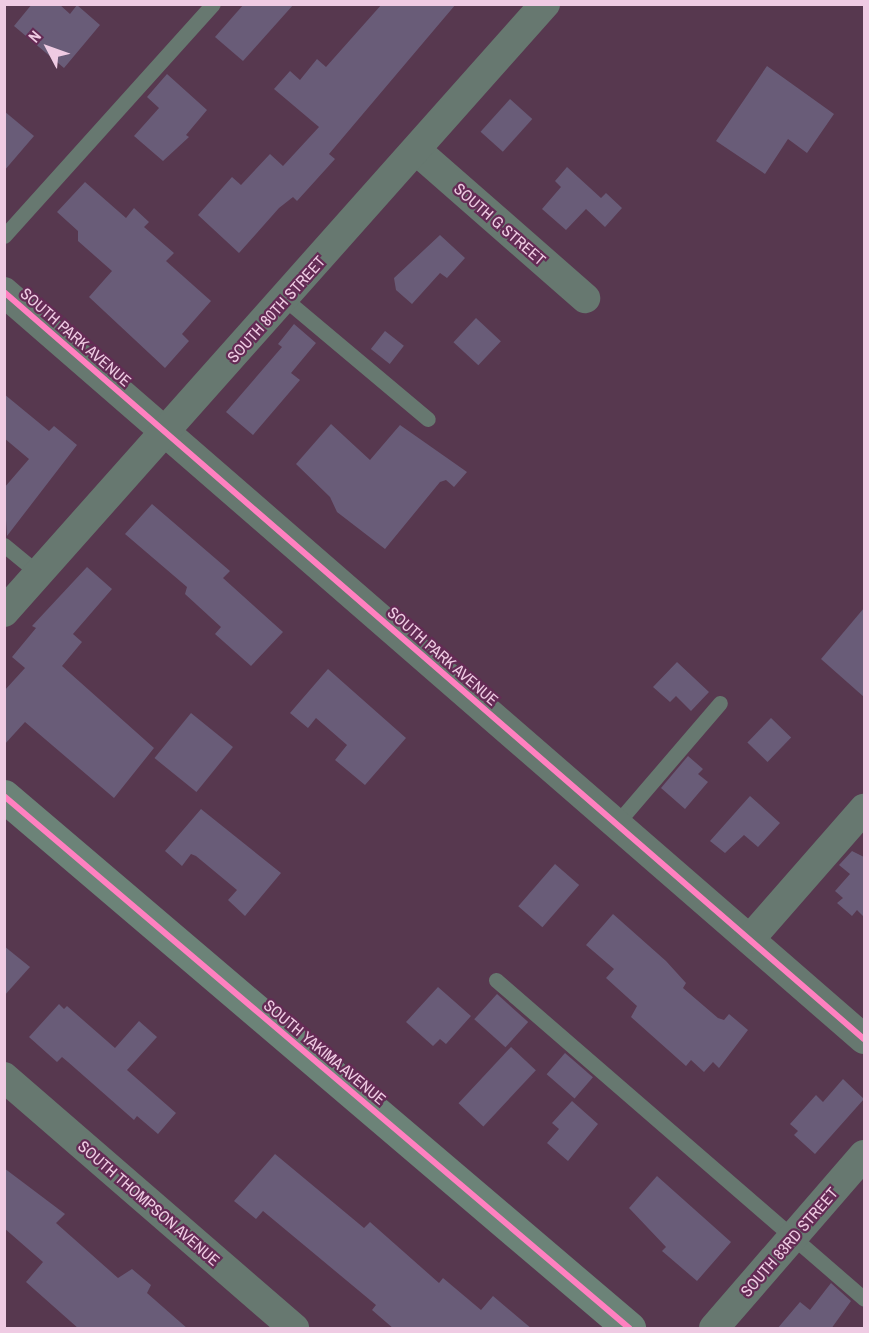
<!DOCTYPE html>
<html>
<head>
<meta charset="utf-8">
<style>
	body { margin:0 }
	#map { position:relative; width:869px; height:1333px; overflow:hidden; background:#57384f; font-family:"Archivo Narrow",sans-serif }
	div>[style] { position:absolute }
	.building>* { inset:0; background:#695c78; transform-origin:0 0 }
	.service>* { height:15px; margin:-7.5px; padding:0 7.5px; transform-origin:7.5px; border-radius:7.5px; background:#677870 }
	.minor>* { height:30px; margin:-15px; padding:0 15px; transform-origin:15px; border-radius:15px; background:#677870 }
	.secondary>* { height:33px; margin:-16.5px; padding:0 16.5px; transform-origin:16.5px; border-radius:16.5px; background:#6c8378 }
	.cycleway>* { height:6px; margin:-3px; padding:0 3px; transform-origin:3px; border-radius:3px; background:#ff80c0 }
	span { translate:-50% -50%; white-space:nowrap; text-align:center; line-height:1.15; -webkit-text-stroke:4.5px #642b55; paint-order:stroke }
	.street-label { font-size:16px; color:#efcbe3 }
	.frame { position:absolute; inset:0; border:6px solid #efcbe3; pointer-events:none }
	.north { position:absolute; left:18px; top:18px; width:60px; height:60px; -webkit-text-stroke:4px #642b55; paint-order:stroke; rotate:311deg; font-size:16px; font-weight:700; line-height:24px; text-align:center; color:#efcbe3 }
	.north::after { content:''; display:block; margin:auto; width:21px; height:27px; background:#efcbe3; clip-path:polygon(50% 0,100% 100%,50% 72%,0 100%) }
</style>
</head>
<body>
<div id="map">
	<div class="building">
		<i style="clip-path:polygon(32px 4px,59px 4px,70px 14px,77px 5px,100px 25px,64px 68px,14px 26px)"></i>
		<i style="clip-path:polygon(244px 4px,294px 4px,243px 61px,215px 37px)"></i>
		<i style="clip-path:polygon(382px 4px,456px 4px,329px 154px,335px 159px,297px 201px,293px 197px,279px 208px,239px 253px,198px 215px,232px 177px,241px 185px,270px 154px,283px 166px,319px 127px,274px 89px,290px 71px,300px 80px,317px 59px,326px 67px)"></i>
		<i style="clip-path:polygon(767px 66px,834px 114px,807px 153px,788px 139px,765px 174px,716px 141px)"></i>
		<i style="clip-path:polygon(167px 74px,207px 110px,186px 135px,189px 137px,163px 161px,134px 136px,159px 108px,147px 97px)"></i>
		<i style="left:510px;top:99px;width:30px;height:44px;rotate:42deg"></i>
		<i style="clip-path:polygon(4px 111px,34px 136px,4px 171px)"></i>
		<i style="clip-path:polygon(567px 167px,601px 198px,606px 193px,622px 208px,605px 227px,586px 209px,566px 230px,542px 209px,561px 187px,555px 181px)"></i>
		<i style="clip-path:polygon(85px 182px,126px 218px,134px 208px,149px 222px,144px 227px,174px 253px,166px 261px,211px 301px,182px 334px,189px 341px,165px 368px,89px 297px,112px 271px,78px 241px,78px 231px,57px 212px)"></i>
		<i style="clip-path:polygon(440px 235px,465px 258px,447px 278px,440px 273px,412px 304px,396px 290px,394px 278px)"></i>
		<i style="left:476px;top:318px;width:34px;height:33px;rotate:43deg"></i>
		<i style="clip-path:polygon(294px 324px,316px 343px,291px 373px,300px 380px,253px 435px,226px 412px,282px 347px,278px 344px)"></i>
		<i style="left:385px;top:331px;width:24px;height:23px;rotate:38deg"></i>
		<i style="clip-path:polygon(4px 394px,49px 431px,54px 426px,77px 445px,7px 536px,4px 488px,29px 459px,4px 438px)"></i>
		<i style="clip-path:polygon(331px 424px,370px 460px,400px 425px,467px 472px,454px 487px,446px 480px,440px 482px,385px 549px,337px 512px,330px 497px,296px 464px)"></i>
		<i style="clip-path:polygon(152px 504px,230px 571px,223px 578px,283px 632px,251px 666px,215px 634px,221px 627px,185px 594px,187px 587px,125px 534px)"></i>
		<i style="clip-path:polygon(87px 567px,112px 589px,73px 634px,82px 642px,62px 666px,154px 748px,114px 798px,25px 722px,4px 745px,4px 691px,25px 668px,12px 657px,36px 628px,32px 626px)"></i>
		<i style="clip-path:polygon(864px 608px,864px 697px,821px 659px)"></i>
		<i style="clip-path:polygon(677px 662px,709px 692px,691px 711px,676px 696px,670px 702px,653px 687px)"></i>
		<i style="clip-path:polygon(328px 669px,406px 738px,365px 785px,335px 760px,347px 745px,316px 718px,308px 728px,290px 713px)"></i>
		<i style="left:191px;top:713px;width:54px;height:58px;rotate:39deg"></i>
		<i style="left:771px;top:718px;width:28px;height:34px;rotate:44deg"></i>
		<i style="clip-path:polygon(688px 756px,703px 769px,698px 774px,708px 782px,685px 809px,661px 788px)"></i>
		<i style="clip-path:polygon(750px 796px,780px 823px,758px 847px,744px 835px,725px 853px,710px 841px)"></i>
		<i style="clip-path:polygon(201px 809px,281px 873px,245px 916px,228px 900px,237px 890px,196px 856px,191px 854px,182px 866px,165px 851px)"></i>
		<i style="clip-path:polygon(852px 851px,864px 857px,864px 917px,857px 910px,852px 916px,837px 903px,843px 898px,835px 891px,850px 874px,839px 865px)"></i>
		<i style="left:555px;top:864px;width:32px;height:56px;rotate:41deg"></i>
		<i style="clip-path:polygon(613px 914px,666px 961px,686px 983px,683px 988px,718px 1018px,724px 1020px,729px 1014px,748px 1030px,719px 1068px,713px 1062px,704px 1072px,691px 1060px,686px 1066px,631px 1017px,637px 1006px,606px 978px,614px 969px,586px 945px)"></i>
		<i style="clip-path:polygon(4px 946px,30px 967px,4px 996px)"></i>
		<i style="clip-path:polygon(438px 987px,471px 1016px,446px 1044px,440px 1039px,433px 1046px,406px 1022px)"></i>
		<i style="left:497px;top:994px;width:42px;height:34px;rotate:42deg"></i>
		<i style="clip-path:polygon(59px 1004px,64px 1009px,67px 1006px,115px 1048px,139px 1021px,157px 1037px,127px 1070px,176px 1113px,158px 1134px,137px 1116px,134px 1120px,68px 1062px,62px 1057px,57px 1062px,29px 1037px)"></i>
		<i style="left:511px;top:1047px;width:34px;height:77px;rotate:43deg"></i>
		<i style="left:565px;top:1053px;width:37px;height:28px;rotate:41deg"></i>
		<i style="clip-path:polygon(843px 1079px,864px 1099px,815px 1154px,794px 1135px,798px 1131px,790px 1124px,816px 1095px,823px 1102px)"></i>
		<i style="clip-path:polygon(572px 1101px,598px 1124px,568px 1161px,547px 1143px,559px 1129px,552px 1123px)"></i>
		<i style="clip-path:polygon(275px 1154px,364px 1228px,370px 1222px,439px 1283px,443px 1278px,481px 1310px,493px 1296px,532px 1329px,394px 1329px,372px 1310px,376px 1305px,263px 1211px,256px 1219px,234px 1201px)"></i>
		<i style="clip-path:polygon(4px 1168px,65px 1214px,56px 1223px,118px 1278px,132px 1269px,151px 1285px,147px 1293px,188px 1329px,79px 1329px,26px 1282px,43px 1262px,4px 1228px)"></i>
		<i style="clip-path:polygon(657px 1176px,731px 1242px,697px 1281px,662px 1251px,666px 1247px,629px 1208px)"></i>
		<i style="clip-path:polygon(831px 1283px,851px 1301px,831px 1329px,777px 1329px,800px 1302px,810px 1310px)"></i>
	</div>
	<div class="service">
		<i style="left:4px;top:236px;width:312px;rotate:-48deg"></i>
		<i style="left:286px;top:300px;width:185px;rotate:40deg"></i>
		<i style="left:4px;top:545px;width:44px;rotate:39.5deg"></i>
		<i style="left:617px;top:823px;width:158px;rotate:-49.4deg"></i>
		<i style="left:496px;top:980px;width:487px;rotate:40.9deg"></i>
	</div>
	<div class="minor">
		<i style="left:416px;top:150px;width:225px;rotate:41.2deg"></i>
		<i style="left:4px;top:292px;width:1139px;rotate:40.98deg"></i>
		<i style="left:4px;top:612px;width:814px;rotate:-48.34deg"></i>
		<i style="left:750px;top:939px;width:173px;rotate:-48.8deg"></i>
		<i style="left:4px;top:1077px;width:384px;rotate:40.9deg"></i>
		<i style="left:714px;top:1328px;width:229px;rotate:-49.1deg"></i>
	</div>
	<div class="secondary">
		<i style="left:4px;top:796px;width:821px;rotate:40.4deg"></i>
	</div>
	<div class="cycleway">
		<i style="left:4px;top:292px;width:1139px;rotate:40.98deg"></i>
		<i style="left:4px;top:796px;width:821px;rotate:40.4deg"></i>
	</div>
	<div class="street-label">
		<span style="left:500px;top:224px;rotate:41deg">SOUTH G STREET</span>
		<span style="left:276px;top:309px;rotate:-48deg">SOUTH 80TH STREET</span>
		<span style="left:76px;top:337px;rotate:41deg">SOUTH PARK AVENUE</span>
		<span style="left:443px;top:656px;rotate:41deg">SOUTH PARK AVENUE</span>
		<span style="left:325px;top:1052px;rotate:40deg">SOUTH YAKIMA AVENUE</span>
		<span style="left:149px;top:1203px;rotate:41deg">SOUTH THOMPSON AVENUE</span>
		<span style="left:789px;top:1242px;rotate:-49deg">SOUTH 83RD STREET</span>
	</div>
	<div class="frame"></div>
	<div class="north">N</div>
</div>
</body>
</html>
